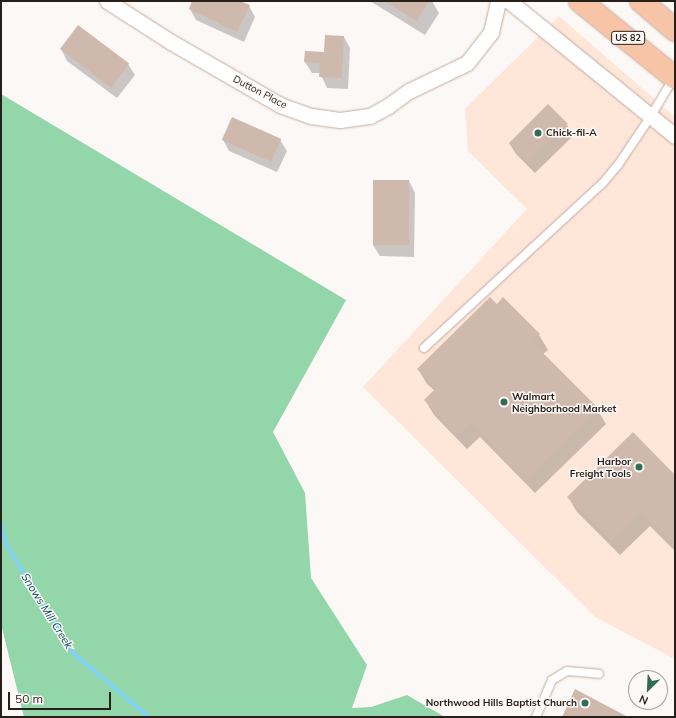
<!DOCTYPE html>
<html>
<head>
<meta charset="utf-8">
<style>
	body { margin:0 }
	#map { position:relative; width:676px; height:718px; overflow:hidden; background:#fcf8f5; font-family:Mulish,sans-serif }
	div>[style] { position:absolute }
	.built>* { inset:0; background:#fee6d9 }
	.forest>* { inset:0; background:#92d6a9 }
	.shadow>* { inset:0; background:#0003 }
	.stream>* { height:4px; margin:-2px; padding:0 2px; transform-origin:2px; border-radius:2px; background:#80d2f4 }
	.building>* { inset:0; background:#cfb9ad; transform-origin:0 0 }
	.roads { filter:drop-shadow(0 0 1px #c1aca0) drop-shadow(0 0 1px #c1aca0) }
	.lane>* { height:8px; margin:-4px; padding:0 4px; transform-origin:4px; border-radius:4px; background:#fff }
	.street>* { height:15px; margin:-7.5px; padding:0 7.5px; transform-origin:7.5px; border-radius:7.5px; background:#fff }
	.highway>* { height:22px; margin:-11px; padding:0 11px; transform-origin:11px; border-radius:11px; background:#f7c4a7 }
	.dots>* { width:11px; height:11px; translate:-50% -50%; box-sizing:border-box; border:2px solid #fcf8f5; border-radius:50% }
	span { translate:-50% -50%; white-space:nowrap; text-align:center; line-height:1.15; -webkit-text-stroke:3px #fcf8f5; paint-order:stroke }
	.shield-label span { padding:1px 3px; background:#fcf8f5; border:1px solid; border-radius:3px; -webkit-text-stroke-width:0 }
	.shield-label { font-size:9px; color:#271f1a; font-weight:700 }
	.street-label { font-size:10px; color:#271f1a }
	.poi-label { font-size:10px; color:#271f1a; font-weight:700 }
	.left { translate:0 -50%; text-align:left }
	.right { translate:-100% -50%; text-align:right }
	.water-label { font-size:11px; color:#004961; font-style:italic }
	.frame { position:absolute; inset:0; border:2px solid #271f1a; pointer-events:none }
	.north { position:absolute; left:628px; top:670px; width:40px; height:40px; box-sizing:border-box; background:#fcf8f5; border:1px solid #a7a19d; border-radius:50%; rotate:204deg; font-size:11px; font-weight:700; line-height:16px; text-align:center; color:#271f1a }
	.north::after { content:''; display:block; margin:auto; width:14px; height:18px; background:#316c56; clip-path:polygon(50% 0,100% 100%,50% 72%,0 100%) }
	.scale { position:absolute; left:8px; top:692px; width:103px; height:18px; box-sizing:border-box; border:2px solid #271f1a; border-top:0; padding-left:5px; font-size:12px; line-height:14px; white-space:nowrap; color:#271f1a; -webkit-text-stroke:3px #fcf8f5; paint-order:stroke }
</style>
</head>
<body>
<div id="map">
	<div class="built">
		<i style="clip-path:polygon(559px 16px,675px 117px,675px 659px,595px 617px,363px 387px,527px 209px,468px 151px,465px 109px)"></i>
	</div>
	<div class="forest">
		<i style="clip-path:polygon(1px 94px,346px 300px,273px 432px,305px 493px,311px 578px,367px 665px,352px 708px,371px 707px,407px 695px,445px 717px,24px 717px,1px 624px)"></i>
	</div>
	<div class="shadow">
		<i style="clip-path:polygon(193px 1px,238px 1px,249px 6px,255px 17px,244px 42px,196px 20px,190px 9px)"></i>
		<i style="clip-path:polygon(370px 1px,432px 1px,439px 13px,425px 35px)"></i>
		<i style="clip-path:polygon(344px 37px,350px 48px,348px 89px,327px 88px,320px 73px,312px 73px,305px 62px,325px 53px)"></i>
		<i style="clip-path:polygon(61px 49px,128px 64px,135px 75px,117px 98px,67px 61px)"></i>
		<i style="clip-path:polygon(567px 125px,573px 136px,535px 173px,516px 154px,509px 143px)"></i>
		<i style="clip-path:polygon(223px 140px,280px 140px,287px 151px,277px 172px,229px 151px)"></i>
		<i style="clip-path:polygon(409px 181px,415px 193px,414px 257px,380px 256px,373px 245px)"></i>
		<i style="clip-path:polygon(497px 305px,539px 335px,548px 350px,543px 354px,597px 409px,606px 424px,535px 493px,480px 437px,467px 449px,434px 415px,425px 400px,435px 391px,427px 384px,418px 369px)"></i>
		<i style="clip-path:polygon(675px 476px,675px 551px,650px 526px,620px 555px,577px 512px,568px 497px)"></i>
	</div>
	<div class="stream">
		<i style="left:1px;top:523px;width:22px;rotate:77deg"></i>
		<i style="left:6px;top:544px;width:128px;rotate:58.4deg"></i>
		<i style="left:73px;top:653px;width:99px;rotate:40.1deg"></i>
	</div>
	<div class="building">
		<i style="clip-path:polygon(192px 1px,240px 1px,250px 5px,237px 32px,189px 9px)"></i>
		<i style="clip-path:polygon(384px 1px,429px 1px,417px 21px)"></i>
		<i style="left:78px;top:25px;width:64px;height:30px;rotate:37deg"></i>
		<i style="clip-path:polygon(325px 35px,344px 36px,342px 78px,319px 77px,320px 63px,304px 62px,305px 51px,324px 52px)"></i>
		<i style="left:548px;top:104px;width:28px;height:55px;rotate:45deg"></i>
		<i style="left:232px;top:117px;width:54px;height:25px;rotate:24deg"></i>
		<i style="left:373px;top:180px;width:36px;height:65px"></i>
		<i style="clip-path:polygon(490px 297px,497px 304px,503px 297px,540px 334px,532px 342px,598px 408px,526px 479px,471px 422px,458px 435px,424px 400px,436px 388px,417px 369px)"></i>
		<i style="clip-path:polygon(633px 432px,675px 475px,675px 546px,641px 512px,611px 541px,567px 497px)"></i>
		<i style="clip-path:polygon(575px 689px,628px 717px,562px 717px)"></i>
	</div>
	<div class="roads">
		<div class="lane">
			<i style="left:424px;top:348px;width:242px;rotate:-42.7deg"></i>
			<i style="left:602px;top:184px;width:25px;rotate:-50deg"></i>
			<i style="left:618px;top:165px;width:59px;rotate:-56deg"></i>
			<i style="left:651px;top:116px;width:43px;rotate:-59.3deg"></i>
			<i style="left:536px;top:717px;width:40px;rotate:-66.6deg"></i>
			<i style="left:552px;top:680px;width:17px;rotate:-31deg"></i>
			<i style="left:567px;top:671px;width:32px;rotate:5deg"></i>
		</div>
		<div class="street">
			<i style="left:107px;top:1px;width:76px;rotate:32.6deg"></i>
			<i style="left:171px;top:42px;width:126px;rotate:30deg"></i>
			<i style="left:280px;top:105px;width:33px;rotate:20deg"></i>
			<i style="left:311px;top:116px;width:29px;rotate:8deg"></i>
			<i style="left:340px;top:120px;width:30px;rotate:-8deg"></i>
			<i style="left:370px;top:116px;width:21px;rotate:-29deg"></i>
			<i style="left:388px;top:106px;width:26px;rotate:-36deg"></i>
			<i style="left:409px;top:91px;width:64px;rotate:-25.8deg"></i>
			<i style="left:467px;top:63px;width:39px;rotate:-52deg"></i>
			<i style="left:491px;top:32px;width:32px;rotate:-77deg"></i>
			<i style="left:509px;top:1px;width:214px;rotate:39.1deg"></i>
		</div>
		<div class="highway">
			<i style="left:580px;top:1px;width:122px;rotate:39deg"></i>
			<i style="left:641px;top:1px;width:45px;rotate:40.5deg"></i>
		</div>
	</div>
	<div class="dots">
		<i style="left:538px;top:133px;background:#316c56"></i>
		<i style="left:504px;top:402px;background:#316c56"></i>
		<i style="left:639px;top:467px;background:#316c56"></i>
		<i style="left:585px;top:703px;background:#316c56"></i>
	</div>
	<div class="shield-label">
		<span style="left:628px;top:38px">US 82</span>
	</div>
	<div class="street-label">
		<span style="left:260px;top:92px;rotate:28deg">Dutton Place</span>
	</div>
	<div class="poi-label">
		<span class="left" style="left:546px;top:133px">Chick-fil-A</span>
		<span class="left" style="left:512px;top:402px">Walmart<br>Neighborhood Market</span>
		<span class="right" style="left:631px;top:467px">Harbor<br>Freight Tools</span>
		<span class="right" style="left:577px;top:703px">Northwood Hills Baptist Church</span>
	</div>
	<div class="water-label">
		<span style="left:47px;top:611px;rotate:58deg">Snows Mill Creek</span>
	</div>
	<div class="frame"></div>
	<div class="north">N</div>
	<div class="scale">50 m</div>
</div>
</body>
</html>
